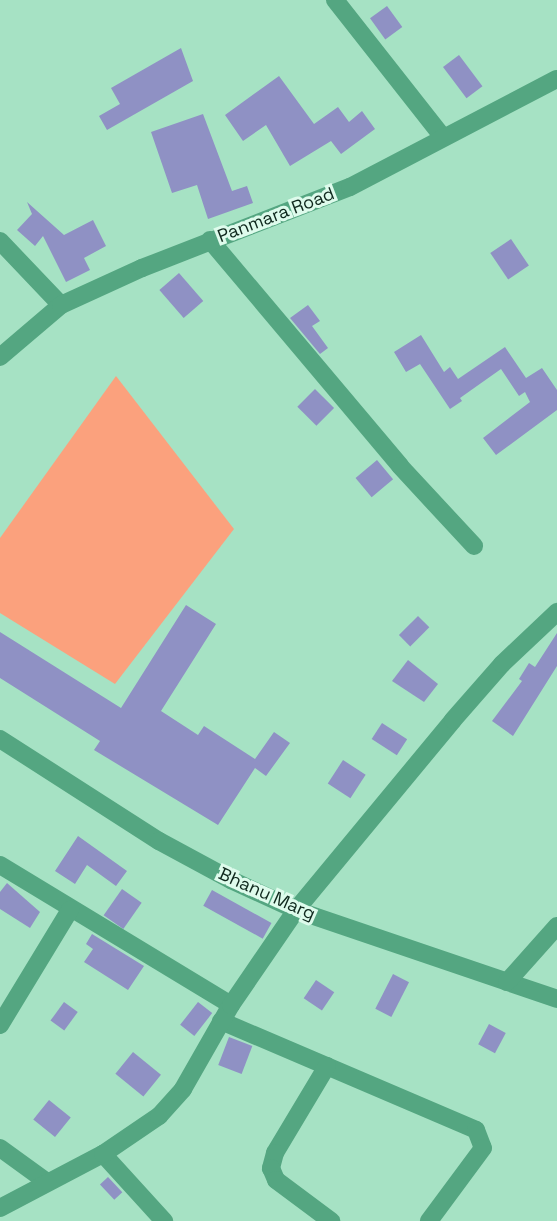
<!DOCTYPE html>
<html>
<head>
<meta charset="utf-8">
<style>
	body { margin:0 }
	#map { position:relative; width:557px; height:1221px; overflow:hidden; background:#a6e2c4; font-family:"Space Grotesk",sans-serif }
	div>[style] { position:absolute }
	.green>* { inset:0; background:#fba17d }
	.building>* { inset:0; background:#8f91c4; transform-origin:0 0 }
	.minor>* { height:18px; margin:-9px; padding:0 9px; transform-origin:9px; border-radius:9px; background:#54a681 }
	span { translate:-50% -50%; white-space:nowrap; text-align:center; line-height:1.15; -webkit-text-stroke:6px #defbec; paint-order:stroke }
	.street-label { font-size:18px; color:#0f281d }
</style>
</head>
<body>
<div id="map">
	<div class="green">
		<i style="clip-path:polygon(116px 376px,234px 529px,115px 684px,0 613px,0 538px)"></i>
	</div>
	<div class="building">
		<i style="left:387px;top:6px;width:26px;height:21px;rotate:54deg"></i>
		<i style="clip-path:polygon(181px 48px,193px 81px,107px 130px,99px 116px,120px 104px,111px 88px)"></i>
		<i style="left:459px;top:55px;width:39px;height:20px;rotate:53deg"></i>
		<i style="clip-path:polygon(279px 76px,314px 124px,338px 107px,349px 122px,362px 111px,375px 129px,341px 154px,331px 141px,290px 166px,266px 125px,243px 141px,225px 115px)"></i>
		<i style="clip-path:polygon(203px 114px,232px 191px,247px 186px,253px 203px,208px 219px,197px 185px,172px 193px,151px 132px)"></i>
		<i style="clip-path:polygon(27px 202px,64px 235px,93px 220px,106px 246px,84px 258px,90px 270px,66px 282px,43px 236px,35px 246px,17px 230px,32px 214px)"></i>
		<i style="left:511px;top:239px;width:32px;height:25px;rotate:56deg"></i>
		<i style="left:179px;top:273px;width:37px;height:26px;rotate:49deg"></i>
		<i style="clip-path:polygon(308px 305px,320px 321px,312px 326px,328px 348px,320px 354px,290px 318px)"></i>
		<i style="clip-path:polygon(421px 335px,444px 372px,450px 367px,458px 379px,505px 347px,526px 378px,542px 368px,557px 390px,557px 410px,496px 455px,483px 438px,530px 402px,525px 392px,519px 396px,501px 369px,460px 398px,462px 401px,450px 409px,420px 364px,406px 372px,394px 352px)"></i>
		<i style="left:315px;top:389px;width:27px;height:25px;rotate:45deg"></i>
		<i style="left:377px;top:460px;width:25px;height:28px;rotate:50deg"></i>
		<i style="clip-path:polygon(186px 605px,216px 624px,161px 711px,198px 735px,204px 726px,255px 759px,274px 732px,290px 743px,266px 776px,255px 768px,218px 825px,94px 750px,100px 741px,0 678px,0 632px,121px 708px)"></i>
		<i style="left:418px;top:616px;width:16px;height:27px;rotate:45deg"></i>
		<i style="clip-path:polygon(557px 633px,557px 666px,513px 736px,492px 721px,522px 681px,519px 679px,529px 663px,535px 667px)"></i>
		<i style="clip-path:polygon(408px 660px,438px 684px,424px 702px,392px 681px)"></i>
		<i style="left:382px;top:723px;width:30px;height:19px;rotate:33deg"></i>
		<i style="left:343px;top:760px;width:27px;height:28px;rotate:33deg"></i>
		<i style="clip-path:polygon(78px 836px,127px 871px,116px 886px,87px 865px,75px 884px,55px 871px)"></i>
		<i style="clip-path:polygon(7px 883px,40px 912px,30px 928px,0 909px,0 892px)"></i>
		<i style="left:122px;top:889px;width:24px;height:32px;rotate:35deg"></i>
		<i style="left:212px;top:890px;width:68px;height:18px;rotate:29deg"></i>
		<i style="clip-path:polygon(92px 934px,144px 966px,128px 990px,84px 962px,93px 949px,86px 944px)"></i>
		<i style="left:393px;top:974px;width:18px;height:39px;rotate:27deg"></i>
		<i style="left:316px;top:980px;width:22px;height:22px;rotate:34deg"></i>
		<i style="left:64px;top:1002px;width:17px;height:23px;rotate:36deg"></i>
		<i style="left:198px;top:1002px;width:18px;height:29px;rotate:38deg"></i>
		<i style="left:489px;top:1024px;width:19px;height:23px;rotate:28deg"></i>
		<i style="left:229px;top:1037px;width:25px;height:30px;rotate:21deg"></i>
		<i style="left:133px;top:1052px;width:36px;height:28px;rotate:39deg"></i>
		<i style="left:49px;top:1100px;width:28px;height:25px;rotate:39deg"></i>
		<i style="left:108px;top:1177px;width:21px;height:11px;rotate:47deg"></i>
	</div>
	<div class="minor">
		<i style="left:335px;top:0;width:174px;rotate:51.8deg"></i>
		<i style="left:210px;top:240px;width:295px;rotate:49.9deg"></i>
		<i style="left:400px;top:466px;width:109px;rotate:47.2deg"></i>
		<i style="left:0;top:241px;width:88px;rotate:46.4deg"></i>
		<i style="left:0;top:357px;width:80px;rotate:-40.4deg"></i>
		<i style="left:61px;top:305px;width:89px;rotate:-24.6deg"></i>
		<i style="left:142px;top:268px;width:223px;rotate:-21.3deg"></i>
		<i style="left:350px;top:187px;width:233px;rotate:-27.6deg"></i>
		<i style="left:0;top:739px;width:189px;rotate:32.7deg"></i>
		<i style="left:159px;top:841px;width:82px;rotate:28.4deg"></i>
		<i style="left:231px;top:880px;width:72px;rotate:24.8deg"></i>
		<i style="left:296px;top:910px;width:276px;rotate:18.8deg"></i>
		<i style="left:0;top:865px;width:270px;rotate:31.2deg"></i>
		<i style="left:507px;top:982px;width:75px;rotate:-48.2deg"></i>
		<i style="left:221px;top:1021px;width:277px;rotate:23.1deg"></i>
		<i style="left:476px;top:1130px;width:19px;rotate:69deg"></i>
		<i style="left:483px;top:1148px;width:91px;rotate:126.5deg"></i>
		<i style="left:0;top:1025px;width:135px;rotate:-58.7deg"></i>
		<i style="left:327px;top:1066px;width:101px;rotate:120.9deg"></i>
		<i style="left:275px;top:1153px;width:16px;rotate:105deg"></i>
		<i style="left:271px;top:1168px;width:13px;rotate:67deg"></i>
		<i style="left:276px;top:1180px;width:69px;rotate:36.7deg"></i>
		<i style="left:0;top:1148px;width:58px;rotate:35.9deg"></i>
		<i style="left:103px;top:1154px;width:91px;rotate:47.7deg"></i>
		<i style="left:0;top:1208px;width:116px;rotate:-27.7deg"></i>
		<i style="left:103px;top:1154px;width:68px;rotate:-34.2deg"></i>
		<i style="left:159px;top:1116px;width:36px;rotate:-48deg"></i>
		<i style="left:183px;top:1089px;width:97px;rotate:-60.3deg"></i>
		<i style="left:231px;top:1005px;width:115px;rotate:-55.6deg"></i>
		<i style="left:296px;top:910px;width:246px;rotate:-50.4deg"></i>
		<i style="left:453px;top:720px;width:74px;rotate:-48.8deg"></i>
		<i style="left:502px;top:664px;width:76px;rotate:-43.4deg"></i>
	</div>
	<div class="street-label">
		<span style="left:276px;top:215px;rotate:-21deg">Panmara Road</span>
		<span style="left:267px;top:894px;rotate:24deg">Bhanu Marg</span>
	</div>
</div>
</body>
</html>
